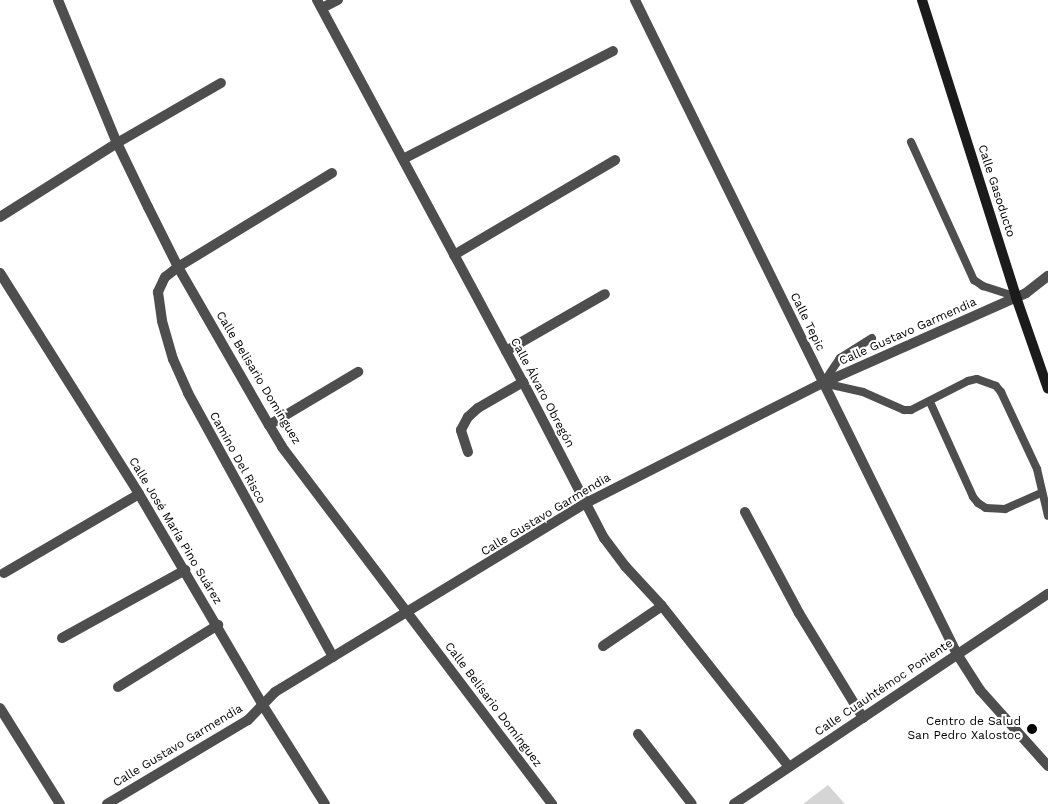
<!DOCTYPE html>
<html>
<head>
<meta charset="utf-8">
<style>
	body { margin:0 }
	#map { position:relative; width:1048px; height:804px; overflow:hidden; background:#fff; font-family:"Work Sans",sans-serif }
	div>[style] { position:absolute }
	.green>* { inset:0; background:#d5d5d5 }
	.service>* { height:8px; margin:-4px; padding:0 4px; transform-origin:4px; border-radius:4px; background:#4e4e4e }
	.minor>* { height:10px; margin:-5px; padding:0 5px; transform-origin:5px; border-radius:5px; background:#4e4e4e }
	.tertiary>* { height:10px; margin:-5px; padding:0 5px; transform-origin:5px; border-radius:5px; background:#4e4e4e }
	.secondary>* { height:10px; margin:-5px; padding:0 5px; transform-origin:5px; border-radius:5px; background:#1b1b1b }
	.dots>* { width:14px; height:14px; translate:-50% -50%; box-sizing:border-box; border:2px solid #fff; border-radius:50% }
	span { translate:-50% -50%; white-space:nowrap; text-align:center; line-height:1.15; -webkit-text-stroke:4px #fff; paint-order:stroke }
	.street-label { font-size:12px; color:#000 }
	.poi-label { font-size:12px; color:#000 }
	.right { translate:-100% -50%; text-align:right }
</style>
</head>
<body>
<div id="map">
	<div class="green">
		<i style="clip-path:polygon(828px 785px,845px 804px,803px 804px)"></i>
	</div>
	<div class="service">
		<i style="left:911px;top:142px;width:152px;rotate:65.5deg"></i>
		<i style="left:974px;top:280px;width:11px;rotate:34deg"></i>
		<i style="left:983px;top:286px;width:35px;rotate:18deg"></i>
		<i style="left:872px;top:338px;width:38px;rotate:148deg"></i>
		<i style="left:840px;top:358px;width:30px;rotate:124deg"></i>
		<i style="left:823px;top:383px;width:41px;rotate:12.7deg"></i>
		<i style="left:863px;top:392px;width:45px;rotate:23.7deg"></i>
		<i style="left:904px;top:410px;width:7px"></i>
		<i style="left:911px;top:410px;width:64px;rotate:-27deg"></i>
		<i style="left:968px;top:381px;width:9px;rotate:-13deg"></i>
		<i style="left:977px;top:379px;width:20px;rotate:20deg"></i>
		<i style="left:996px;top:386px;width:8px;rotate:50deg"></i>
		<i style="left:1001px;top:392px;width:85px;rotate:64.9deg"></i>
		<i style="left:1037px;top:469px;width:48px;rotate:76.8deg"></i>
		<i style="left:930px;top:402px;width:104px;rotate:65.6deg"></i>
		<i style="left:973px;top:497px;width:8px;rotate:50deg"></i>
		<i style="left:978px;top:503px;width:9px;rotate:32deg"></i>
		<i style="left:986px;top:508px;width:19px;rotate:3deg"></i>
		<i style="left:1005px;top:509px;width:39px;rotate:-24deg"></i>
	</div>
	<div class="minor">
		<i style="left:58px;top:0;width:155px;rotate:67.6deg"></i>
		<i style="left:117px;top:143px;width:71px;rotate:64.2deg"></i>
		<i style="left:148px;top:207px;width:67px;rotate:63.4deg"></i>
		<i style="left:178px;top:267px;width:182px;rotate:60.1deg"></i>
		<i style="left:269px;top:425px;width:26px;rotate:59deg"></i>
		<i style="left:282px;top:447px;width:448px;rotate:52.9deg"></i>
		<i style="left:317px;top:0;width:434px;rotate:61.7deg"></i>
		<i style="left:523px;top:382px;width:176px;rotate:62.6deg"></i>
		<i style="left:604px;top:538px;width:35px;rotate:53deg"></i>
		<i style="left:625px;top:566px;width:54px;rotate:47.2deg"></i>
		<i style="left:662px;top:606px;width:205px;rotate:51.7deg"></i>
		<i style="left:635px;top:0;width:729px;rotate:63.79deg"></i>
		<i style="left:957px;top:654px;width:43px;rotate:57.4deg"></i>
		<i style="left:980px;top:690px;width:102px;rotate:48.2deg"></i>
		<i style="left:322px;top:8px;width:18px;rotate:-27deg"></i>
		<i style="left:403px;top:159px;width:236px;rotate:-27.2deg"></i>
		<i style="left:332px;top:173px;width:180px;rotate:148.6deg"></i>
		<i style="left:178px;top:267px;width:16px;rotate:142deg"></i>
		<i style="left:165px;top:277px;width:17px;rotate:115deg"></i>
		<i style="left:158px;top:292px;width:29px;rotate:82deg"></i>
		<i style="left:162px;top:321px;width:40px;rotate:74deg"></i>
		<i style="left:173px;top:359px;width:37px;rotate:66deg"></i>
		<i style="left:188px;top:393px;width:301px;rotate:61.2deg"></i>
		<i style="left:0;top:217px;width:138px;rotate:-32.3deg"></i>
		<i style="left:117px;top:143px;width:120px;rotate:-30deg"></i>
		<i style="left:454px;top:255px;width:187px;rotate:-30.5deg"></i>
		<i style="left:0;top:273px;width:261px;rotate:57.8deg"></i>
		<i style="left:139px;top:494px;width:243px;rotate:59.6deg"></i>
		<i style="left:262px;top:704px;width:118px;rotate:57.8deg"></i>
		<i style="left:506px;top:351px;width:114px;rotate:-29.9deg"></i>
		<i style="left:269px;top:425px;width:104px;rotate:-30.8deg"></i>
		<i style="left:468px;top:452px;width:23px;rotate:-108deg"></i>
		<i style="left:461px;top:430px;width:15px;rotate:-62deg"></i>
		<i style="left:468px;top:417px;width:13px;rotate:-42deg"></i>
		<i style="left:478px;top:408px;width:52px;rotate:-30deg"></i>
		<i style="left:745px;top:512px;width:115px;rotate:61.9deg"></i>
		<i style="left:799px;top:613px;width:123px;rotate:58.6deg"></i>
		<i style="left:4px;top:573px;width:156px;rotate:-30.3deg"></i>
		<i style="left:62px;top:638px;width:141px;rotate:-28.9deg"></i>
		<i style="left:603px;top:646px;width:71px;rotate:-34.1deg"></i>
		<i style="left:118px;top:687px;width:118px;rotate:-31.8deg"></i>
		<i style="left:638px;top:734px;width:88px;rotate:52.4deg"></i>
		<i style="left:107px;top:804px;width:164px;rotate:-30.8deg"></i>
		<i style="left:248px;top:720px;width:39px;rotate:-46deg"></i>
		<i style="left:275px;top:692px;width:364px;rotate:-31.3deg"></i>
		<i style="left:586px;top:503px;width:266px;rotate:-26.9deg"></i>
		<i style="left:823px;top:383px;width:222px;rotate:-23.9deg"></i>
		<i style="left:1026px;top:293px;width:28px;rotate:-38deg"></i>
		<i style="left:734px;top:804px;width:378px;rotate:-33.8deg"></i>
	</div>
	<div class="tertiary">
		<i style="left:0;top:708px;width:113px;rotate:58deg"></i>
	</div>
	<div class="secondary">
		<i style="left:922px;top:0;width:312px;rotate:72.4deg"></i>
		<i style="left:1016px;top:297px;width:97px;rotate:70.8deg"></i>
	</div>
	<div class="dots">
		<i style="left:1032px;top:729px;background:#000"></i>
	</div>
	<div class="street-label">
		<span style="left:996px;top:191px;rotate:72deg">Calle Gasoducto</span>
		<span style="left:807px;top:322px;rotate:64deg">Calle Tepic</span>
		<span style="left:908px;top:332px;rotate:-24deg">Calle Gustavo Garmendia</span>
		<span style="left:258px;top:378px;rotate:59deg">Calle Belisario Domínguez</span>
		<span style="left:542px;top:393px;rotate:62deg">Calle Álvaro Obregón</span>
		<span style="left:237px;top:458px;rotate:61deg">Camino Del Risco</span>
		<span style="left:546px;top:515px;rotate:-31deg">Calle Gustavo Garmendia</span>
		<span style="left:175px;top:531px;rotate:59deg">Calle José María Pino Suárez</span>
		<span style="left:884px;top:688px;rotate:-34deg">Calle Cuauhtémoc Poniente</span>
		<span style="left:493px;top:705px;rotate:53deg">Calle Belisario Domínguez</span>
		<span style="left:178px;top:746px;rotate:-31deg">Calle Gustavo Garmendia</span>
	</div>
	<div class="poi-label">
		<span class="right" style="left:1021px;top:729px">Centro de Salud<br>San Pedro Xalostoc</span>
	</div>
</div>
</body>
</html>
